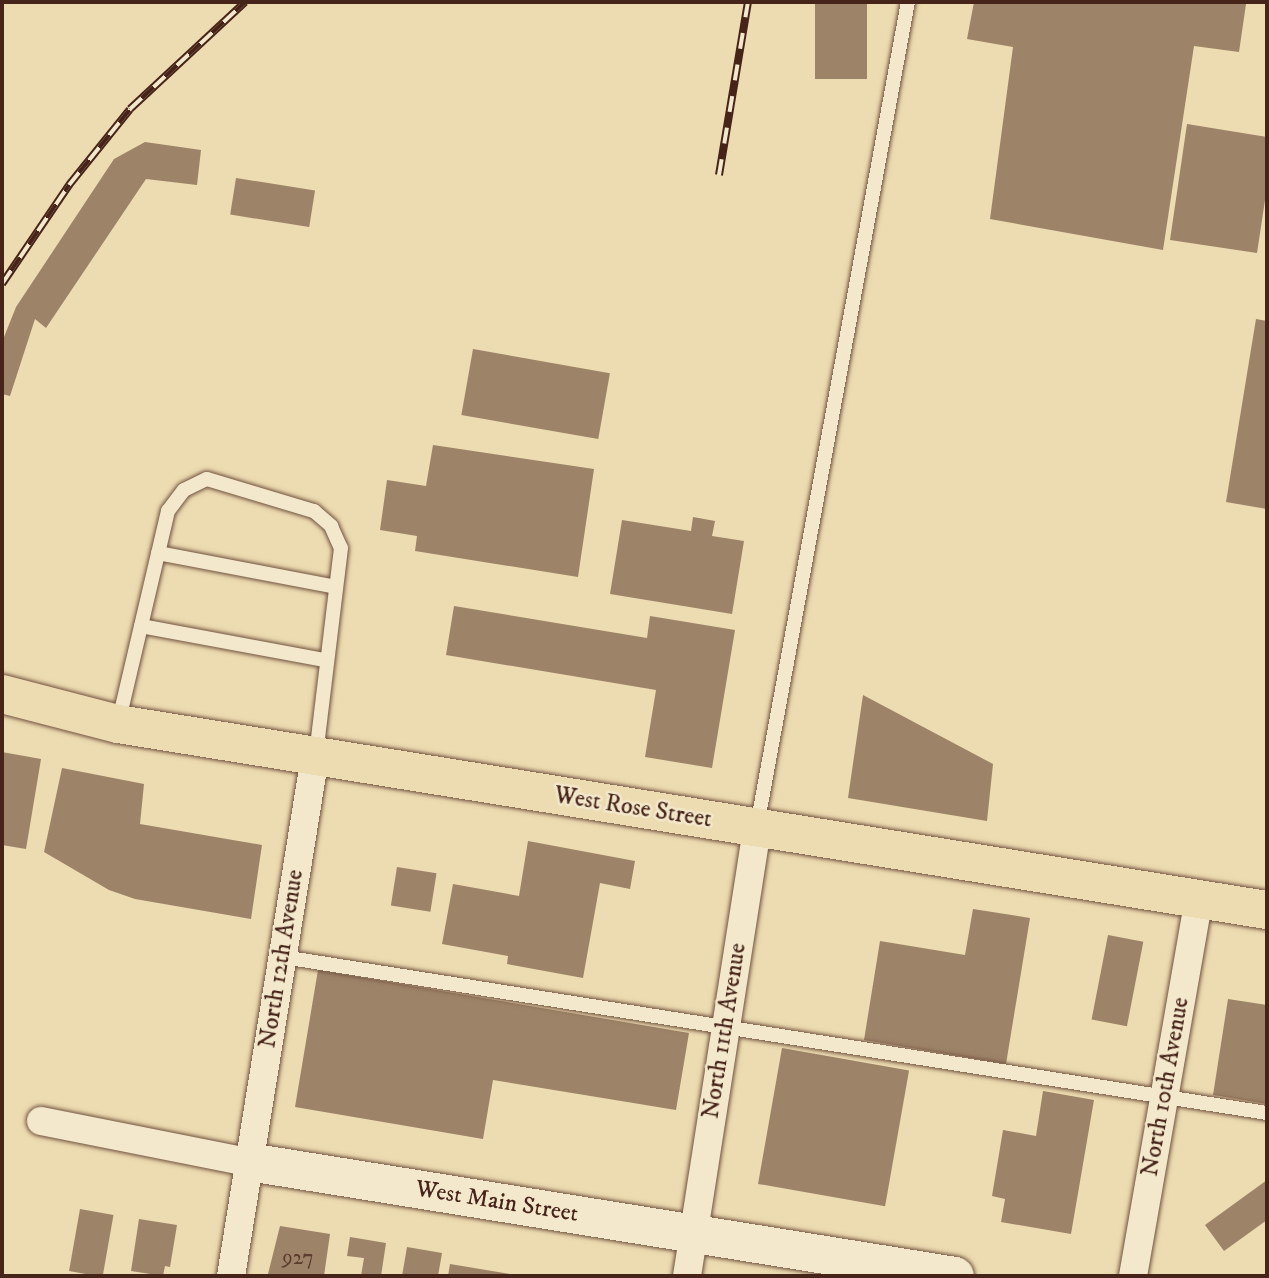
<!DOCTYPE html>
<html>
<head>
<meta charset="utf-8">
<style>
	body { margin:0 }
	#map { position:relative; width:1269px; height:1278px; overflow:hidden; background:#eddbb1; font-family:"IM FELL DW Pica",serif }
	div>[style] { position:absolute }
	.building>* { inset:0; background:#9d8368; transform-origin:0 0 }
	.roads { filter:drop-shadow(0 0 2px #70523f) drop-shadow(0 0 2px #70523f) }
	.lane>* { height:14px; margin:-7px; padding:0 7px; transform-origin:7px; border-radius:7px; background:#f3e8cc }
	.street>* { height:28px; margin:-14px; padding:0 14px; transform-origin:14px; border-radius:14px; background:#f3e8cc }
	.secondary>* { height:38px; margin:-19px; padding:0 19px; transform-origin:19px; border-radius:19px; background:#f3e8cc }
	.primary>* { height:38px; margin:-19px; padding:0 19px; transform-origin:19px; border-radius:19px; background:#eddbb1 }
	.rail>* { height:8px; margin-top:-4px; transform-origin:0; background:repeating-linear-gradient(90deg,#f3e8cc 0 16px,#462419 0 32px); box-sizing:border-box; border-block:2px solid #462419 }
	span { translate:-50% -50%; white-space:nowrap; text-align:center; line-height:1.15; -webkit-text-stroke:5px #f3e8cc; paint-order:stroke }
	.number-label { font-size:21px; color:#5c3c2d }
	.number-label span { -webkit-text-stroke-width:0 }
	.street-label { font-size:24px; color:#462419 }
	.frame { position:absolute; inset:0; border:4px solid #462419; pointer-events:none }
</style>
</head>
<body>
<div id="map">
	<div class="building">
		<i style="left:815px;top:2px;width:52px;height:77px"></i>
		<i style="clip-path:polygon(974px 2px,1246px 4px,1239px 52px,1194px 46px,1163px 250px,990px 219px,1013px 47px,967px 39px)"></i>
		<i style="clip-path:polygon(1187px 124px,1267px 137px,1267px 187px,1257px 253px,1170px 240px)"></i>
		<i style="clip-path:polygon(145px 142px,201px 150px,197px 185px,146px 179px,46px 328px,35px 319px,10px 396px,2px 394px,2px 342px,16px 307px,114px 159px)"></i>
		<i style="left:236px;top:178px;width:80px;height:37px;rotate:9deg"></i>
		<i style="clip-path:polygon(1256px 319px,1267px 321px,1267px 509px,1226px 502px)"></i>
		<i style="left:473px;top:349px;width:139px;height:67px;rotate:10deg"></i>
		<i style="clip-path:polygon(433px 445px,594px 469px,578px 577px,415px 551px,417px 536px,380px 530px,387px 480px,426px 486px)"></i>
		<i style="clip-path:polygon(693px 517px,715px 521px,712px 536px,744px 541px,732px 614px,610px 594px,622px 520px,691px 531px)"></i>
		<i style="clip-path:polygon(454px 606px,647px 638px,650px 616px,735px 630px,712px 768px,645px 757px,656px 690px,446px 655px)"></i>
		<i style="clip-path:polygon(863px 695px,993px 764px,987px 821px,848px 798px)"></i>
		<i style="clip-path:polygon(2px 752px,41px 759px,26px 849px,2px 845px)"></i>
		<i style="clip-path:polygon(62px 768px,144px 784px,140px 824px,262px 845px,251px 919px,135px 899px,109px 890px,44px 852px)"></i>
		<i style="clip-path:polygon(528px 841px,635px 861px,630px 889px,600px 883px,583px 978px,507px 964px,508px 956px,442px 944px,453px 884px,519px 896px)"></i>
		<i style="left:397px;top:867px;width:40px;height:39px;rotate:9deg"></i>
		<i style="clip-path:polygon(973px 909px,1030px 918px,1006px 1064px,864px 1040px,880px 941px,965px 955px)"></i>
		<i style="left:1108px;top:935px;width:36px;height:86px;rotate:11deg"></i>
		<i style="clip-path:polygon(318px 970px,689px 1033px,676px 1110px,493px 1080px,483px 1139px,295px 1107px)"></i>
		<i style="clip-path:polygon(1228px 999px,1267px 1005px,1267px 1104px,1213px 1095px)"></i>
		<i style="left:782px;top:1048px;width:129px;height:138px;rotate:10deg"></i>
		<i style="clip-path:polygon(1043px 1091px,1094px 1100px,1071px 1234px,1001px 1222px,1005px 1199px,992px 1196px,1003px 1130px,1036px 1136px)"></i>
		<i style="clip-path:polygon(1267px 1180px,1267px 1220px,1224px 1251px,1205px 1225px)"></i>
		<i style="left:80px;top:1209px;width:34px;height:63px;rotate:10deg"></i>
		<i style="clip-path:polygon(139px 1219px,177px 1225px,170px 1267px,165px 1266px,163px 1276px,131px 1271px)"></i>
		<i style="clip-path:polygon(280px 1226px,330px 1234px,324px 1276px,268px 1274px)"></i>
		<i style="clip-path:polygon(350px 1237px,386px 1243px,381px 1276px,361px 1276px,364px 1258px,347px 1256px)"></i>
		<i style="clip-path:polygon(407px 1247px,442px 1253px,438px 1276px,402px 1276px)"></i>
		<i style="clip-path:polygon(450px 1264px,516px 1275px,516px 1276px,448px 1276px)"></i>
	</div>
	<div class="roads">
		<div class="lane">
			<i style="left:158px;top:553px;width:181px;rotate:10.8deg"></i>
			<i style="left:141px;top:626px;width:187px;rotate:10.5deg"></i>
			<i style="left:118px;top:724px;width:219px;rotate:-76.8deg"></i>
			<i style="left:168px;top:511px;width:26px;rotate:-53deg"></i>
			<i style="left:184px;top:490px;width:25px;rotate:-26deg"></i>
			<i style="left:207px;top:479px;width:112px;rotate:16.7deg"></i>
			<i style="left:314px;top:511px;width:23px;rotate:41deg"></i>
			<i style="left:331px;top:526px;width:24px;rotate:66deg"></i>
			<i style="left:341px;top:548px;width:209px;rotate:96.9deg"></i>
			<i style="left:757px;top:826px;width:838px;rotate:-79.62deg"></i>
			<i style="left:283px;top:957px;width:996px;rotate:9.01deg"></i>
		</div>
		<div class="street">
			<i style="left:41px;top:1121px;width:212px;rotate:11.2deg"></i>
			<i style="left:231px;top:1276px;width:527px;rotate:-80.82deg"></i>
			<i style="left:687px;top:1276px;width:453px;rotate:-81.1deg"></i>
			<i style="left:1133px;top:1276px;width:384px;rotate:-80.1deg"></i>
		</div>
		<div class="secondary">
			<i style="left:249px;top:1162px;width:715px;rotate:9.17deg"></i>
		</div>
		<div class="primary">
			<i style="left:2px;top:694px;width:120px;rotate:14.5deg"></i>
			<i style="left:118px;top:724px;width:1164px;rotate:9.2deg"></i>
		</div>
	</div>
	<div class="rail">
		<i style="left:719px;top:175px;width:175px;rotate:-80.5deg"></i>
		<i style="left:2px;top:284px;width:120px;rotate:-55.9deg"></i>
		<i style="left:69px;top:185px;width:97px;rotate:-51.2deg"></i>
		<i style="left:130px;top:109px;width:157px;rotate:-42.9deg"></i>
	</div>
	<div class="number-label">
		<span style="left:298px;top:1258px">927</span>
	</div>
	<div class="street-label">
		<span style="left:633px;top:808px;rotate:9deg">West Rose Street</span>
		<span style="left:282px;top:959px;rotate:-81deg">North 12th Avenue</span>
		<span style="left:725px;top:1031px;rotate:-81deg">North 11th Avenue</span>
		<span style="left:1166px;top:1087px;rotate:-80deg">North 10th Avenue</span>
		<span style="left:497px;top:1202px;rotate:9deg">West Main Street</span>
	</div>
	<div class="frame"></div>
</div>
</body>
</html>
